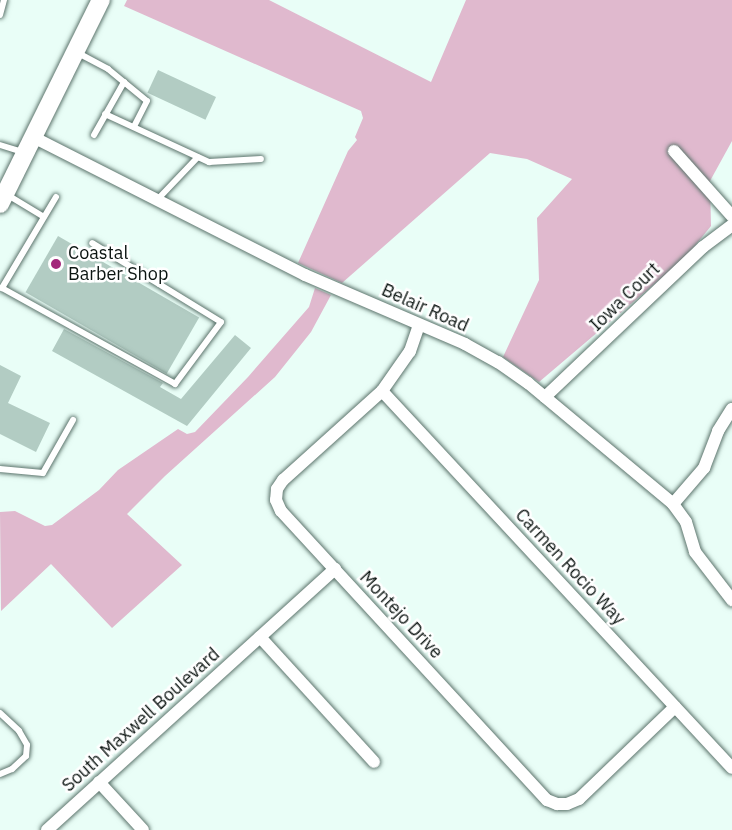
<!DOCTYPE html>
<html>
<head>
<meta charset="utf-8">
<style>
	body { margin:0 }
	#map { position:relative; width:732px; height:830px; overflow:hidden; background:#e9fef7; font-family:"IBM Plex Sans",sans-serif }
	div>[style] { position:absolute }
	.forest>* { inset:0; background:#e0b9ce }
	.building>* { inset:0; background:#b2ccc3; transform-origin:0 0 }
	.roads { filter:drop-shadow(0 0 2px #5c746c) drop-shadow(0 0 2px #5c746c) }
	.lane>* { height:6px; margin:-3px; padding:0 3px; transform-origin:3px; border-radius:3px; background:#fff }
	.street>* { height:12px; margin:-6px; padding:0 6px; transform-origin:6px; border-radius:6px; background:#fff }
	.primary>* { height:18px; margin:-9px; padding:0 9px; transform-origin:9px; border-radius:9px; background:#fff }
	.dots>* { width:16px; height:16px; translate:-50% -50%; box-sizing:border-box; border:3px solid #fff; border-radius:50% }
	span { translate:-50% -50%; white-space:nowrap; text-align:center; line-height:1.15; -webkit-text-stroke:5px #fff; paint-order:stroke }
	.poi-label { font-size:18px; color:#0b1411 }
	.left { translate:0 -50%; text-align:left }
	.street-label { font-size:18px; color:#0b1411 }
</style>
</head>
<body>
<div id="map">
	<div class="forest">
		<i style="clip-path:polygon(127px 0,269px 0,431px 82px,466px 0,732px 0,732px 141px,710px 181px,711px 226px,685px 258px,539px 382px,503px 357px,539px 280px,537px 218px,572px 179px,527px 159px,490px 153px,342px 283px,298px 263px,348px 151px,357px 140px,355px 137px,363px 118px,361px 111px,124px 6px)"></i>
		<i style="clip-path:polygon(315px 288px,331px 295px,311px 332px,275px 377px,165px 476px,127px 514px,182px 565px,112px 628px,51px 564px,1px 611px,0 512px,15px 511px,45px 526px,52px 525px,99px 490px,118px 470px,178px 429px,187px 434px,195px 432px,248px 377px,309px 307px)"></i>
	</div>
	<div class="building">
		<i style="left:158px;top:70px;width:64px;height:25px;rotate:25deg"></i>
		<i style="left:58px;top:236px;width:163px;height:65px;rotate:30deg"></i>
		<i style="clip-path:polygon(64px 329px,163px 383px,160px 387px,181px 399px,235px 335px,251px 348px,187px 426px,52px 351px)"></i>
		<i style="clip-path:polygon(0 365px,21px 376px,8px 403px,50px 423px,36px 452px,0 434px)"></i>
	</div>
	<div class="roads">
		<div class="lane">
			<i style="left:0;top:15px;width:16px;rotate:-75deg"></i>
			<i style="left:78px;top:53px;width:34px;rotate:28deg"></i>
			<i style="left:108px;top:69px;width:50px;rotate:39.4deg"></i>
			<i style="left:147px;top:101px;width:29px;rotate:117deg"></i>
			<i style="left:105px;top:114px;width:115px;rotate:24.8deg"></i>
			<i style="left:209px;top:162px;width:52px;rotate:-3.3deg"></i>
			<i style="left:94px;top:135px;width:61px;rotate:-60.5deg"></i>
			<i style="left:0;top:145px;width:24px;rotate:17deg"></i>
			<i style="left:6px;top:194px;width:44px;rotate:31.2deg"></i>
			<i style="left:56px;top:197px;width:106px;rotate:120.7deg"></i>
			<i style="left:2px;top:288px;width:198px;rotate:29deg"></i>
			<i style="left:175px;top:384px;width:77px;rotate:-53.4deg"></i>
			<i style="left:221px;top:322px;width:151px;rotate:-148.5deg"></i>
			<i style="left:157px;top:200px;width:59px;rotate:-46.4deg"></i>
			<i style="left:0;top:469px;width:43px;rotate:5.3deg"></i>
			<i style="left:43px;top:473px;width:61px;rotate:-60.5deg"></i>
			<i style="left:0;top:713px;width:26px;rotate:43deg"></i>
			<i style="left:19px;top:731px;width:16px;rotate:60deg"></i>
			<i style="left:27px;top:745px;width:11px;rotate:95deg"></i>
			<i style="left:26px;top:756px;width:19px;rotate:137deg"></i>
			<i style="left:12px;top:769px;width:13px;rotate:157deg"></i>
		</div>
		<div class="street">
			<i style="left:33px;top:137px;width:305px;rotate:26.9deg"></i>
			<i style="left:305px;top:275px;width:174px;rotate:23.3deg"></i>
			<i style="left:465px;top:344px;width:38px;rotate:29deg"></i>
			<i style="left:498px;top:362px;width:37px;rotate:35deg"></i>
			<i style="left:528px;top:383px;width:189px;rotate:39.8deg"></i>
			<i style="left:673px;top:504px;width:22px;rotate:54deg"></i>
			<i style="left:686px;top:522px;width:31px;rotate:73deg"></i>
			<i style="left:695px;top:552px;width:61px;rotate:52.4deg"></i>
			<i style="left:674px;top:151px;width:87px;rotate:48.3deg"></i>
			<i style="left:419px;top:325px;width:28px;rotate:109deg"></i>
			<i style="left:410px;top:351px;width:49px;rotate:125deg"></i>
			<i style="left:382px;top:391px;width:133px;rotate:138deg"></i>
			<i style="left:283px;top:480px;width:11px;rotate:124deg"></i>
			<i style="left:277px;top:489px;width:11px;rotate:95deg"></i>
			<i style="left:276px;top:500px;width:12px;rotate:66deg"></i>
			<i style="left:281px;top:511px;width:393px;rotate:47.4deg"></i>
			<i style="left:547px;top:800px;width:11px;rotate:22deg"></i>
			<i style="left:557px;top:804px;width:10px"></i>
			<i style="left:567px;top:804px;width:13px;rotate:-23deg"></i>
			<i style="left:579px;top:799px;width:133px;rotate:-43.8deg"></i>
			<i style="left:382px;top:391px;width:514px;rotate:47.13deg"></i>
			<i style="left:545px;top:397px;width:218px;rotate:-43.5deg"></i>
			<i style="left:703px;top:247px;width:36px;rotate:-37deg"></i>
			<i style="left:673px;top:504px;width:48px;rotate:-49.3deg"></i>
			<i style="left:704px;top:468px;width:40px;rotate:-69deg"></i>
			<i style="left:718px;top:431px;width:26px;rotate:-58deg"></i>
			<i style="left:260px;top:637px;width:169px;rotate:47.6deg"></i>
			<i style="left:99px;top:782px;width:65px;rotate:47.5deg"></i>
			<i style="left:47px;top:830px;width:389px;rotate:-42.2deg"></i>
		</div>
		<div class="primary">
			<i style="left:0;top:204px;width:228px;rotate:-63.7deg"></i>
		</div>
	</div>
	<div class="dots">
		<i style="left:56px;top:264px;background:#a3267a"></i>
	</div>
	<div class="poi-label">
		<span class="left" style="left:68px;top:264px">Coastal<br>Barber Shop</span>
	</div>
	<div class="street-label">
		<span style="left:625px;top:297px;rotate:-44deg">Iowa Court</span>
		<span style="left:425px;top:308px;rotate:24deg">Belair Road</span>
		<span style="left:570px;top:567px;rotate:47deg">Carmen Rocio Way</span>
		<span style="left:401px;top:615px;rotate:47deg">Montejo Drive</span>
		<span style="left:141px;top:720px;rotate:-42deg">South Maxwell Boulevard</span>
	</div>
</div>
</body>
</html>
